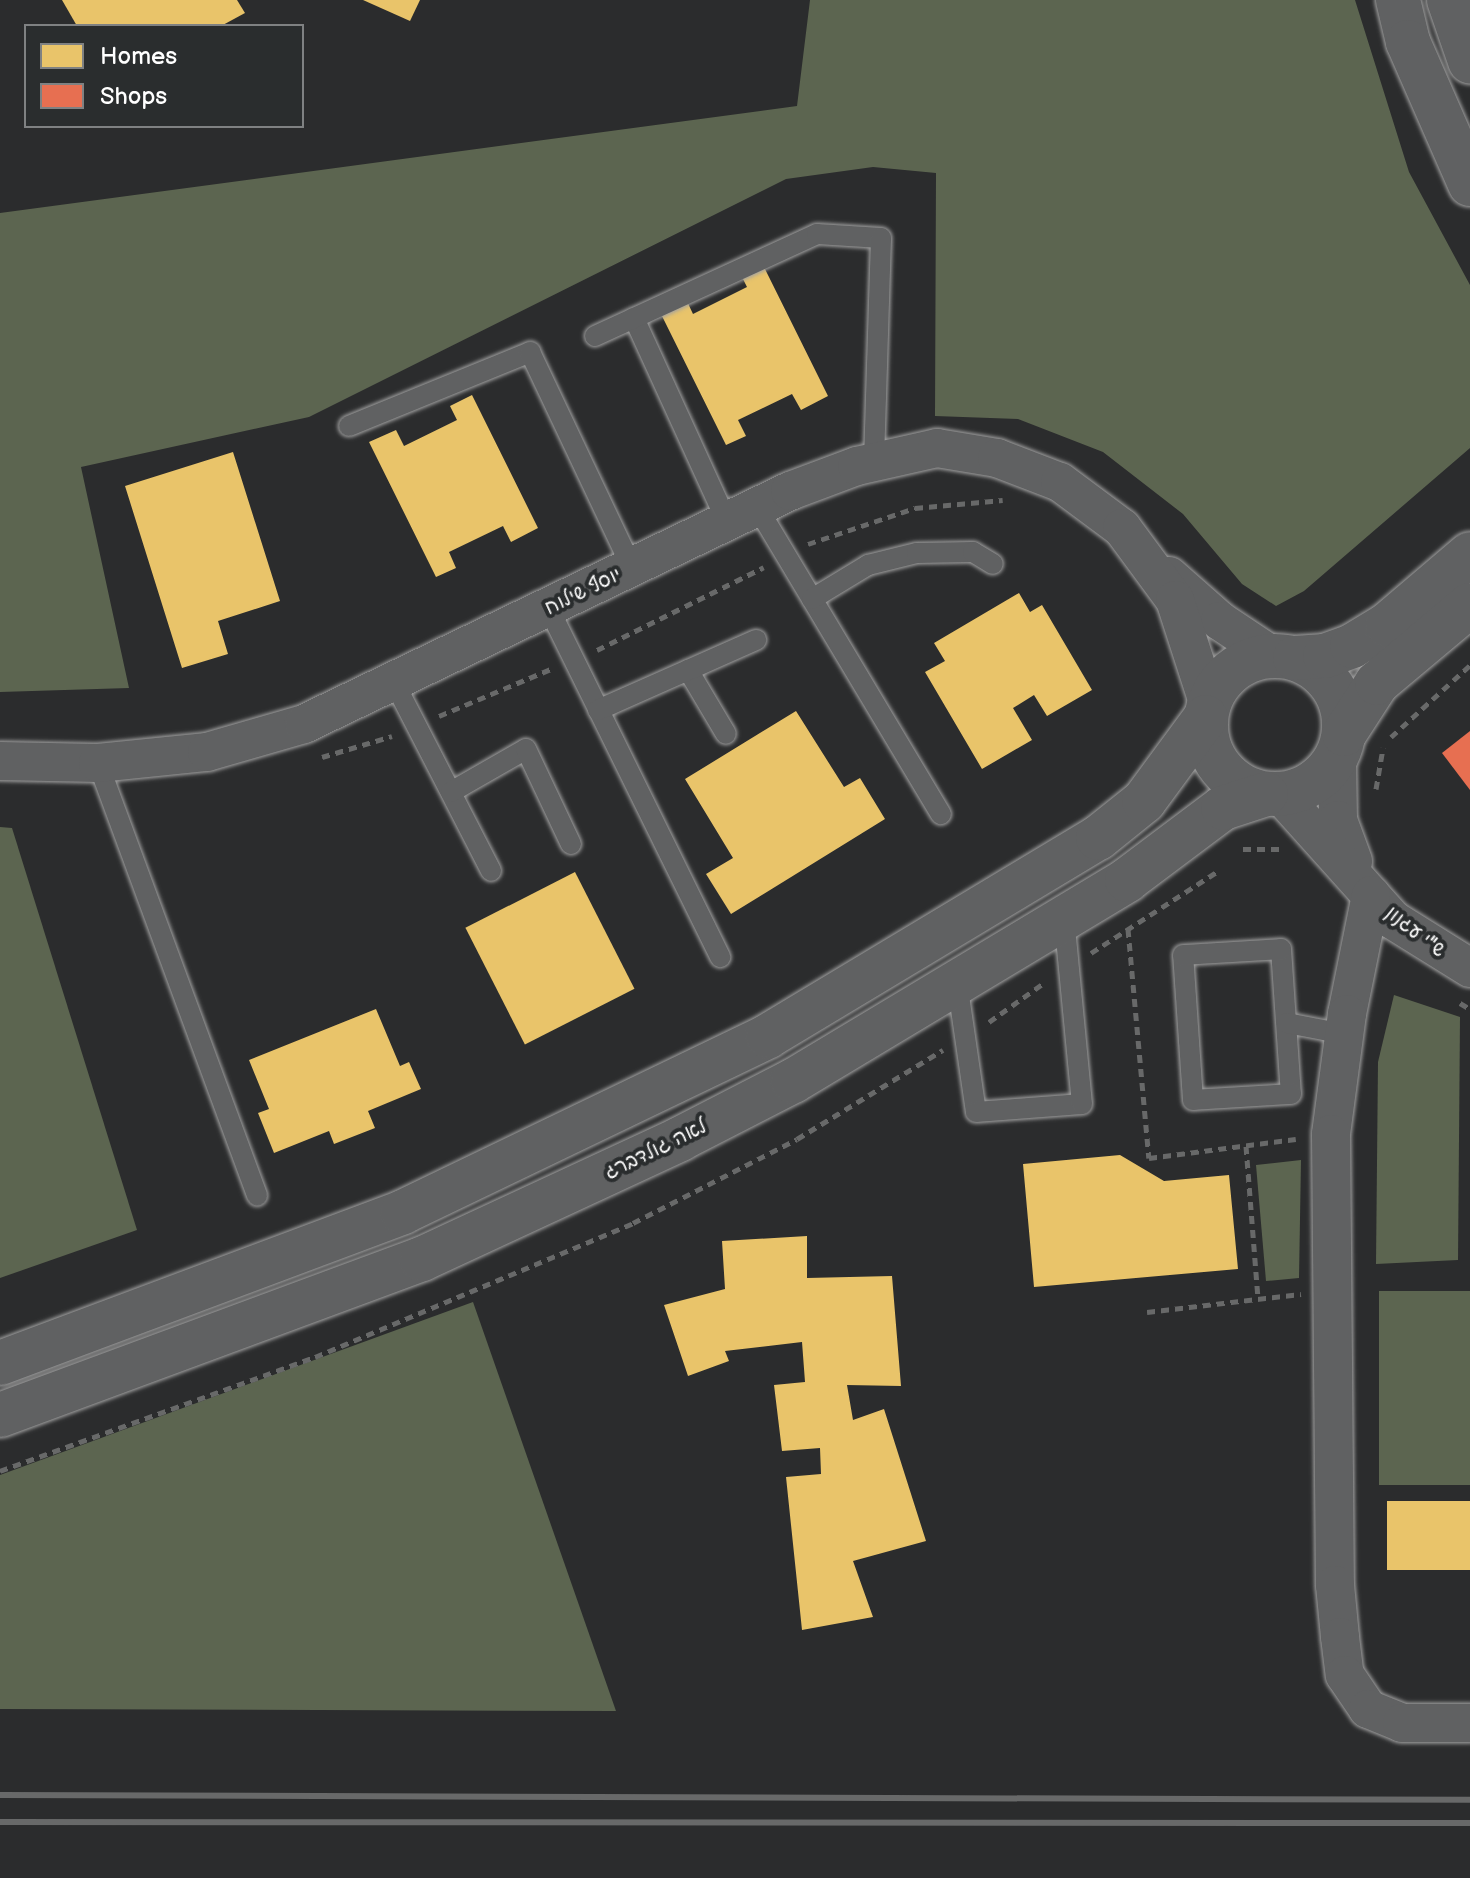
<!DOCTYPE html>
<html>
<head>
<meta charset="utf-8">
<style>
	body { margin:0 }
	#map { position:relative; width:1470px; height:1878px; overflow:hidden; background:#2b2c2d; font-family:"Balsamiq Sans","Playpen Sans Hebrew",sans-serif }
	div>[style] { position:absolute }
	.green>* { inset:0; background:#5c6550; transform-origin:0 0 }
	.homes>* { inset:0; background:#e9c46a; transform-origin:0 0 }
	.shops>* { inset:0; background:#e76f51 }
	.path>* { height:5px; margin-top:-2.5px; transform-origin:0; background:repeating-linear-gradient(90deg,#686969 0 8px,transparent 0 14px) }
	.roads { filter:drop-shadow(0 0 2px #a0a0a0) drop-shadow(0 0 2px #a0a0a0) }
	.service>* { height:20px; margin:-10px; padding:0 10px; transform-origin:10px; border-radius:10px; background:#606162 }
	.minor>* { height:38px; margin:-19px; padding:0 19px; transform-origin:19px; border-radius:19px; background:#606162 }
	.tertiary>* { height:44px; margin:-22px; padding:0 22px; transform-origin:22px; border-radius:22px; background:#606162 }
	.tertiary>.ring { margin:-22px; padding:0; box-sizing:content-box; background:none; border:44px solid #606162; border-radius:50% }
	.rail>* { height:6px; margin:-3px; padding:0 3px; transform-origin:3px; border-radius:3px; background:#686969 }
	span { translate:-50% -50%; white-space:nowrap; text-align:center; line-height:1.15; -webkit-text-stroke:8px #2a2d2e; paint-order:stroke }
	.street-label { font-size:20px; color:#fff }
	.legend { position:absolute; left:24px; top:24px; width:280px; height:104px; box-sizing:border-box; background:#2a2d2e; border:2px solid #7f8182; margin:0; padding:10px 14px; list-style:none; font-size:24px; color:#fff }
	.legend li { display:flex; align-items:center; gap:16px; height:40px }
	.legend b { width:40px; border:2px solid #7f8182 }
</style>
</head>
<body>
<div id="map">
	<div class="green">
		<i style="clip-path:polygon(810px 0,1355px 0,1409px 172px,1470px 285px,1470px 448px,1304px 591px,1276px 606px,1242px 584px,1183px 514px,1103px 452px,1018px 419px,935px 416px,936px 173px,873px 167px,786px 179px,309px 417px,81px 467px,129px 688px,0 692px,0 213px,797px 106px)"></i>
		<i style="clip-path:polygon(0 827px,12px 828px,137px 1230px,0 1278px)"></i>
		<i style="clip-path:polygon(1394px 995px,1460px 1017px,1458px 1260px,1376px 1264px,1378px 1062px)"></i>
		<i style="clip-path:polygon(1301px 1160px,1299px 1278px,1266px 1281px,1256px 1165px)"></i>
		<i style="left:1379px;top:1291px;width:91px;height:194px"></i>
		<i style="clip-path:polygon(473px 1302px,616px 1711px,0 1709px,0 1475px)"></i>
	</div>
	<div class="homes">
		<i style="clip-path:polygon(62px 0,237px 0,245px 13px,221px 26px,77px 26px)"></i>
		<i style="clip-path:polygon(363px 0,420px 0,410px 21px)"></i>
		<i style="clip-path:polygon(762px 263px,828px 396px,801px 410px,792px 394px,738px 420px,746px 436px,726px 445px,659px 310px,685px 297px,693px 314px,747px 287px,740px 273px)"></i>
		<i style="clip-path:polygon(472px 395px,538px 528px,511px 542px,503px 526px,449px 552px,456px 568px,436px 577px,369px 442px,396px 430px,404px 446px,457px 420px,450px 406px)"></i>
		<i style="clip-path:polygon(233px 452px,280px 601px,218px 621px,228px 654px,182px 668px,125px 486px)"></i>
		<i style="clip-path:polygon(1019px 593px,1030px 612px,1042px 605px,1092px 690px,1047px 716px,1034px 695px,1013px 708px,1032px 740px,982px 769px,925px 672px,945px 661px,934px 643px)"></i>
		<i style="clip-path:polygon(796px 711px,844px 787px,860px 778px,885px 819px,731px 914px,706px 874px,733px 858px,685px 779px)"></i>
		<i style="left:575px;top:872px;width:131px;height:123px;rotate:63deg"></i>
		<i style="clip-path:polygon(376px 1009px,400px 1066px,409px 1062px,421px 1089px,368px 1111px,375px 1128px,334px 1144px,329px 1131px,274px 1153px,258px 1113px,269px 1109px,249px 1060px)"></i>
		<i style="clip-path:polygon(1120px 1155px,1164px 1181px,1229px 1175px,1238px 1269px,1034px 1287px,1023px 1164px)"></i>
		<i style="clip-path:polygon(807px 1236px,807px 1278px,892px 1276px,901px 1386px,847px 1385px,853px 1420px,884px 1409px,926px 1541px,853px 1561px,873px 1617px,802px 1630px,786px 1477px,821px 1474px,820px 1448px,782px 1451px,774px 1385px,805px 1382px,802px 1342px,725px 1351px,729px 1361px,688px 1376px,664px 1305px,725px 1289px,722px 1241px)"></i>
		<i style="left:1470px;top:1501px;width:69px;height:83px;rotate:90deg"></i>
	</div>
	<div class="shops">
		<i style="clip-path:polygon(1470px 731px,1470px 790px,1442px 753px)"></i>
	</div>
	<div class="path">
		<i style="left:808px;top:544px;width:113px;rotate:-18.6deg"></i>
		<i style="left:915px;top:508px;width:88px;rotate:-5.2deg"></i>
		<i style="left:597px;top:650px;width:186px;rotate:-26.4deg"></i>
		<i style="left:439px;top:716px;width:121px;rotate:-22.8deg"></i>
		<i style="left:1391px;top:737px;width:107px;rotate:-42.3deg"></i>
		<i style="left:322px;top:757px;width:73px;rotate:-16.7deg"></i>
		<i style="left:1376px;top:789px;width:42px;rotate:-80.3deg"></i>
		<i style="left:1243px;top:849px;width:41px"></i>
		<i style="left:1128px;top:929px;width:230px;rotate:84.8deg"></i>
		<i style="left:1149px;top:1158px;width:148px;rotate:-7.4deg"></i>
		<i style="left:1091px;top:953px;width:151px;rotate:-32.8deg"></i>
		<i style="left:1460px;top:1003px;width:12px;rotate:31deg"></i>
		<i style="left:989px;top:1022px;width:69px;rotate:-35.5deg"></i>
		<i style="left:1246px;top:1146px;width:153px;rotate:85.5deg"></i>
		<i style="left:1147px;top:1312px;width:155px;rotate:-6.7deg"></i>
		<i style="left:0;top:1471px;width:335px;rotate:-19.9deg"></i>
		<i style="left:315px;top:1357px;width:345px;rotate:-22.8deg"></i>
		<i style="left:633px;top:1223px;width:184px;rotate:-27.1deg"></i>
		<i style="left:797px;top:1139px;width:171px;rotate:-31.4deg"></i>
	</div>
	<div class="roads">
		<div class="service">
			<i style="left:634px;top:318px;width:224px;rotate:65.5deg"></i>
			<i style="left:595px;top:336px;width:244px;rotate:-24.7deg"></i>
			<i style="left:817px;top:234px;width:64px;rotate:3.6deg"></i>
			<i style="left:881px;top:238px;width:225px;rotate:91.8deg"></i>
			<i style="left:349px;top:426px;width:196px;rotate:-22.2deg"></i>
			<i style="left:530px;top:352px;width:239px;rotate:64.7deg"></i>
			<i style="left:757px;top:507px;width:358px;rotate:59.1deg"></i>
			<i style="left:812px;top:599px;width:66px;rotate:-31.3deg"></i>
			<i style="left:868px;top:565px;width:50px;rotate:-13.8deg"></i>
			<i style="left:917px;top:553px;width:56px;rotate:-1deg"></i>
			<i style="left:973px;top:552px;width:23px;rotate:31deg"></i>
			<i style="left:549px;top:609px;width:388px;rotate:63.8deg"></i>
			<i style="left:688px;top:670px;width:74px;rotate:59.3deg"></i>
			<i style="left:395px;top:684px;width:210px;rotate:62.8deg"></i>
			<i style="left:598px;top:710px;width:173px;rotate:-23.9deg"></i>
			<i style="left:98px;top:763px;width:461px;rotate:69.8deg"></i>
			<i style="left:451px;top:792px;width:86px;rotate:-29.8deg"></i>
			<i style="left:526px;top:749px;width:105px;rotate:64.7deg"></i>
			<i style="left:1281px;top:949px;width:145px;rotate:86.1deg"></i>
			<i style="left:1291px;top:1094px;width:98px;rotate:176.5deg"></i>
			<i style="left:1193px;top:1100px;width:145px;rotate:-93.9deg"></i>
			<i style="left:1183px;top:955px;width:98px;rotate:-3.5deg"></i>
			<i style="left:957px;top:982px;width:131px;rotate:81.7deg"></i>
			<i style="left:976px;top:1112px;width:106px;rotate:-4.3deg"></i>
			<i style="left:1082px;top:1104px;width:187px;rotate:-95.5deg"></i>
			<i style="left:1287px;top:1023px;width:58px;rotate:10.9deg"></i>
		</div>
		<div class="minor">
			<i style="left:1169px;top:576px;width:68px;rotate:41.4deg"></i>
			<i style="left:1220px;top:621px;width:61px;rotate:33.7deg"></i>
			<i style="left:1337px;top:757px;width:63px;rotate:89.1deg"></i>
			<i style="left:1338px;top:820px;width:44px;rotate:69.9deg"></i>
			<i style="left:0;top:761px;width:98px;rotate:1.2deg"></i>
			<i style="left:98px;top:763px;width:110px;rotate:-5.8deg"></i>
			<i style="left:207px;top:752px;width:101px;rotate:-16.1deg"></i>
			<i style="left:304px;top:724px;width:539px;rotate:-25.61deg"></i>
			<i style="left:790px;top:491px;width:72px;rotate:-20.5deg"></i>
			<i style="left:857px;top:466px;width:82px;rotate:-12.7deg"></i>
			<i style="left:937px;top:448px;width:61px;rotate:9.5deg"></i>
			<i style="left:997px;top:458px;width:67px;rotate:20.9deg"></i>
			<i style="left:1060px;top:482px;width:77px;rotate:36.6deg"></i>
			<i style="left:1122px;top:528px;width:89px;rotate:53.6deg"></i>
			<i style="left:1175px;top:600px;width:110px;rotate:72.1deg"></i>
			<i style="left:1280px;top:794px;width:169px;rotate:48.1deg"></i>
			<i style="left:1393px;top:920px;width:91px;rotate:31.9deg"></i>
			<i style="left:1371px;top:895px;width:121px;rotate:101.4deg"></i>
			<i style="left:1347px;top:1014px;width:121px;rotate:97.6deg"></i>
			<i style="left:1331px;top:1134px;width:451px;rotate:89.5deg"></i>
			<i style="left:1335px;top:1585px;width:52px;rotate:84.5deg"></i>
			<i style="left:1340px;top:1637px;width:38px;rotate:83deg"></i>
			<i style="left:1345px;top:1675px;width:41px;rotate:55.9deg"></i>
			<i style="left:1368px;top:1709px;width:37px;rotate:22deg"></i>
			<i style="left:1402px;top:1723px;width:68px"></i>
		</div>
		<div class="tertiary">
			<i style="left:1398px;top:0;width:43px;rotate:76.6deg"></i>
			<i style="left:1408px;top:42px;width:155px;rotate:66.4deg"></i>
			<i style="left:1449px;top:0;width:65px;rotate:71deg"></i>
			<i class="ring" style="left:1206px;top:656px;width:94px;height:94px"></i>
			<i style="left:1295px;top:658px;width:30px;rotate:-4deg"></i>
			<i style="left:1325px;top:656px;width:29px;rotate:-20deg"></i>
			<i style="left:1352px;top:646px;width:41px;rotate:-31deg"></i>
			<i style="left:1387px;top:625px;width:109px;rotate:-40.5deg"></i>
			<i style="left:1344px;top:734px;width:61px;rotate:-57.1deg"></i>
			<i style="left:1377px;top:683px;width:121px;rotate:-40deg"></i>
			<i style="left:0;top:1363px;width:430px;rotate:-20.5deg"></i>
			<i style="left:403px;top:1212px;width:405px;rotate:-25.7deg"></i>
			<i style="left:768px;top:1036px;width:385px;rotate:-31deg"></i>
			<i style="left:1098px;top:838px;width:59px;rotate:-38.8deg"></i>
			<i style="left:1144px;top:801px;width:104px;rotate:-53.6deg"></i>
			<i style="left:0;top:1415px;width:450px;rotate:-20.3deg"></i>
			<i style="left:422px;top:1259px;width:285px;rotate:-24.9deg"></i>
			<i style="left:680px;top:1139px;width:127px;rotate:-27.2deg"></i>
			<i style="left:793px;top:1081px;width:390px;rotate:-31deg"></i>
			<i style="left:1127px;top:880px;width:120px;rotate:-36.9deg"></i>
			<i style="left:1223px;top:808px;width:45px;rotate:-18deg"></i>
		</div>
	</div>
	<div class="rail">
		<i style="left:0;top:1795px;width:1470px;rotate:0.19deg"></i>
		<i style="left:0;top:1822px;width:1470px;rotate:0.04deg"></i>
	</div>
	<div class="street-label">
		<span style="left:583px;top:592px;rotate:-26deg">יוסף שילוח</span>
		<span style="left:1415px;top:932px;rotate:38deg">ש"י עגנון</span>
		<span style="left:656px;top:1150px;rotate:-26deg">לאה גולדברג</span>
	</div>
	<ul class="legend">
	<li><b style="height:22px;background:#e9c46a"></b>Homes</li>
	<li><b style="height:22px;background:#e76f51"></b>Shops</li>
	</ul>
</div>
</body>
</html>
